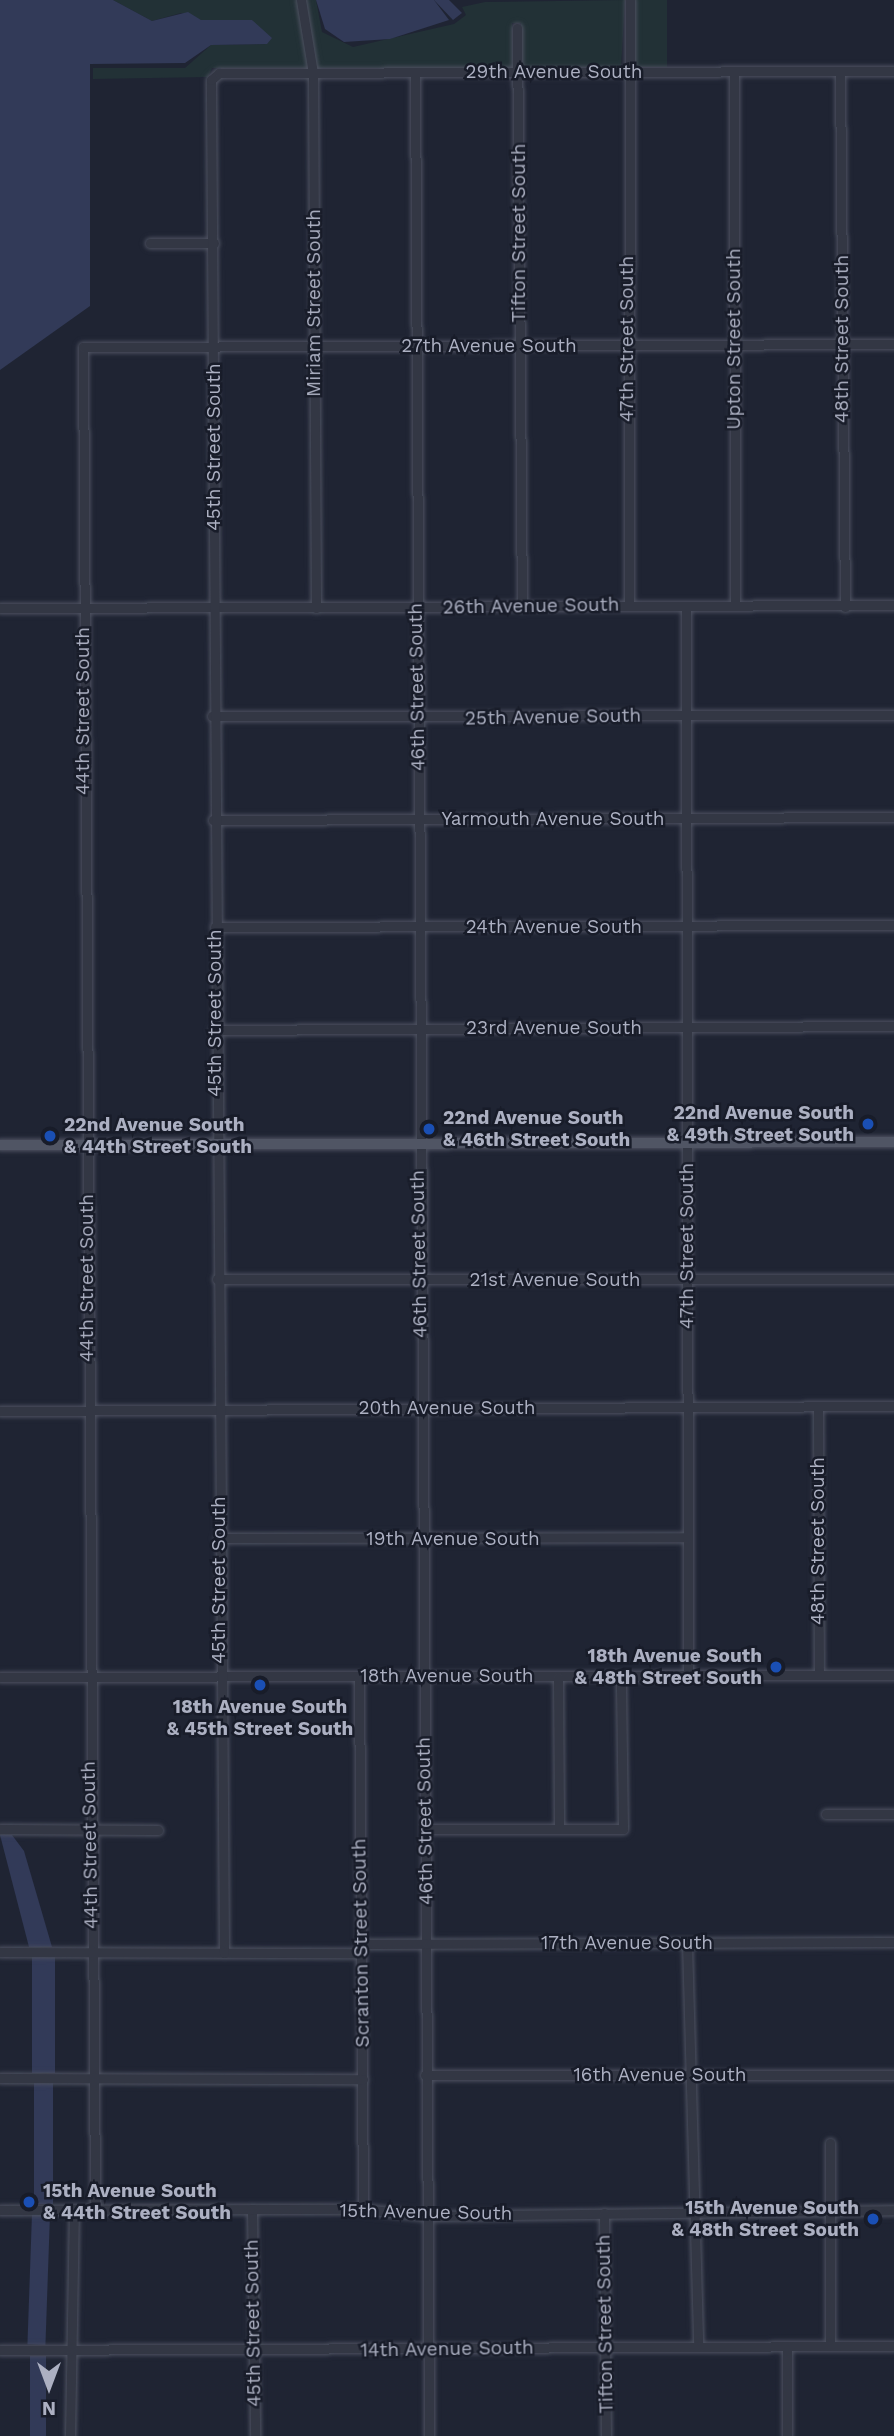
<!DOCTYPE html>
<html>
<head>
<meta charset="utf-8">
<style>
	body { margin:0 }
	#map { position:relative; width:894px; height:2436px; overflow:hidden; background:#1f2433; font-family:"Work Sans",sans-serif }
	div>[style] { position:absolute }
	.green>* { inset:0; background:#223136; transform-origin:0 0 }
	.water>* { inset:0; background:#323a58; transform-origin:0 0 }
	.roads { filter:drop-shadow(0 0 2px #4d5160) drop-shadow(0 0 2px #4d5160) }
	.minor>* { height:9px; margin:-4.5px; padding:0 4.5px; transform-origin:4.5px; border-radius:4.5px; background:#333744 }
	.major>* { height:10px; margin:-5px; padding:0 5px; transform-origin:5px; border-radius:5px; background:#505564 }
	.dots>* { width:19px; height:19px; translate:-50% -50%; box-sizing:border-box; border:4px solid #181c29; border-radius:50% }
	span { translate:-50% -50%; white-space:nowrap; text-align:center; line-height:1.15; -webkit-text-stroke:5px #181c29; paint-order:stroke }
	.street-label { font-size:19px; color:#acb0c2 }
	.poi-label { font-size:19px; color:#acb0c2; font-weight:700 }
	.right { translate:-100% -50%; text-align:right }
	.left { translate:0 -50%; text-align:left }
	.north { position:absolute; left:14px; top:2352px; width:70px; height:70px; -webkit-text-stroke:5px #181c29; paint-order:stroke; rotate:180deg; font-size:19px; font-weight:700; line-height:28px; text-align:center; color:#acb0c2 }
	.north::after { content:''; display:block; margin:auto; width:24px; height:32px; background:#acb0c2; clip-path:polygon(50% 0,100% 100%,50% 72%,0 100%) }
</style>
</head>
<body>
<div id="map">
	<div class="green">
		<i style="clip-path:polygon(113px 0,316px 0,322px 32px,353px 47px,454px 24px,466px 15px,462px 7px,485px 2px,625px 0,621px 67px,522px 68px,521px 23px,512px 23px,513px 68px,212px 68px,208px 77px,93px 79px,93px 68px,185px 68px,211px 45px,267px 44px,252px 20px,201px 20px,181px 13px,152px 21px)"></i>
		<i style="left:635px;top:0;width:32px;height:67px"></i>
	</div>
	<div class="water">
		<i style="clip-path:polygon(0 0,113px 0,152px 21px,188px 12px,201px 20px,252px 20px,272px 38px,267px 44px,211px 45px,185px 63px,90px 64px,90px 306px,0 370px)"></i>
		<i style="clip-path:polygon(316px 0,434px 0,449px 20px,390px 39px,344px 42px,325px 29px)"></i>
		<i style="clip-path:polygon(434px 0,449px 0,462px 13px,453px 20px)"></i>
		<i style="clip-path:polygon(0 1835px,12px 1835px,24px 1851px,52px 1947px,29px 1947px)"></i>
		<i style="left:55px;top:1957px;width:116px;height:23px;rotate:90deg"></i>
		<i style="left:34px;top:2083px;width:19px;height:121px"></i>
		<i style="left:50px;top:2214px;width:131px;height:18px;rotate:92deg"></i>
		<i style="left:30px;top:2356px;width:16px;height:80px"></i>
	</div>
	<div class="roads">
		<div class="minor">
			<i style="left:301px;top:0;width:74px;rotate:80.7deg"></i>
			<i style="left:313px;top:73px;width:535px;rotate:89.68deg"></i>
			<i style="left:517px;top:28px;width:579px;rotate:89.51deg"></i>
			<i style="left:734px;top:71px;width:535px;rotate:89.89deg"></i>
			<i style="left:840px;top:71px;width:536px;rotate:89.47deg"></i>
			<i style="left:415px;top:72px;width:2364px;rotate:89.66deg"></i>
			<i style="left:150px;top:243px;width:64px"></i>
			<i style="left:629px;top:605px;width:605px;rotate:-89.91deg"></i>
			<i style="left:686px;top:606px;width:1070px;rotate:89.89deg"></i>
			<i style="left:0;top:608px;width:894px;rotate:-0.19deg"></i>
			<i style="left:212px;top:716px;width:682px;rotate:-0.08deg"></i>
			<i style="left:213px;top:820px;width:681px;rotate:-0.25deg"></i>
			<i style="left:215px;top:927px;width:679px;rotate:-0.17deg"></i>
			<i style="left:214px;top:1030px;width:680px;rotate:-0.34deg"></i>
			<i style="left:217px;top:1279px;width:677px"></i>
			<i style="left:818px;top:1406px;width:269px;rotate:89.8deg"></i>
			<i style="left:0;top:1411px;width:894px;rotate:-0.32deg"></i>
			<i style="left:219px;top:1538px;width:468px;rotate:-0.1deg"></i>
			<i style="left:359px;top:1676px;width:533px;rotate:89.57deg"></i>
			<i style="left:0;top:1677px;width:894px;rotate:-0.13deg"></i>
			<i style="left:558px;top:1677px;width:152px;rotate:89.6deg"></i>
			<i style="left:826px;top:1814px;width:68px"></i>
			<i style="left:0;top:1829px;width:158px;rotate:0.4deg"></i>
			<i style="left:425px;top:1829px;width:198px"></i>
			<i style="left:623px;top:1829px;width:152px;rotate:-90.8deg"></i>
			<i style="left:687px;top:1943px;width:403px;rotate:88.4deg"></i>
			<i style="left:360px;top:1944px;width:534px;rotate:-0.21deg"></i>
			<i style="left:0;top:1952px;width:360px;rotate:0.2deg"></i>
			<i style="left:224px;top:1953px;width:1873px;rotate:-90.4deg"></i>
			<i style="left:211px;top:80px;width:11px;rotate:-41deg"></i>
			<i style="left:219px;top:73px;width:675px;rotate:-0.17deg"></i>
			<i style="left:425px;top:2075px;width:469px"></i>
			<i style="left:0;top:2078px;width:363px;rotate:0.2deg"></i>
			<i style="left:830px;top:2143px;width:203px;rotate:90deg"></i>
			<i style="left:95px;top:2209px;width:1862px;rotate:-90.37deg"></i>
			<i style="left:83px;top:347px;width:811px;rotate:-0.21deg"></i>
			<i style="left:252px;top:2209px;width:227px;rotate:89.2deg"></i>
			<i style="left:0;top:2210px;width:363px;rotate:-0.2deg"></i>
			<i style="left:363px;top:2209px;width:65px;rotate:6.1deg"></i>
			<i style="left:428px;top:2216px;width:466px;rotate:-0.7deg"></i>
			<i style="left:604px;top:2213px;width:223px;rotate:89.5deg"></i>
			<i style="left:787px;top:2346px;width:90px;rotate:90deg"></i>
			<i style="left:0;top:2350px;width:894px;rotate:-0.26deg"></i>
			<i style="left:70px;top:2436px;width:227px;rotate:-89deg"></i>
		</div>
		<div class="major">
			<i style="left:0;top:1145px;width:894px;rotate:-0.19deg"></i>
		</div>
	</div>
	<div class="dots">
		<i style="left:868px;top:1124px;background:#1a4fb4"></i>
		<i style="left:429px;top:1129px;background:#1a4fb4"></i>
		<i style="left:50px;top:1136px;background:#1a4fb4"></i>
		<i style="left:776px;top:1667px;background:#1a4fb4"></i>
		<i style="left:260px;top:1685px;background:#1a4fb4"></i>
		<i style="left:29px;top:2202px;background:#1a4fb4"></i>
		<i style="left:873px;top:2219px;background:#1a4fb4"></i>
	</div>
	<div class="street-label">
		<span style="left:554px;top:72px">29th Avenue South</span>
		<span style="left:519px;top:233px;rotate:-90deg">Tifton Street South</span>
		<span style="left:314px;top:303px;rotate:-90deg">Miriam Street South</span>
		<span style="left:627px;top:339px;rotate:-90deg">47th Street South</span>
		<span style="left:734px;top:339px;rotate:-90deg">Upton Street South</span>
		<span style="left:842px;top:339px;rotate:-90deg">48th Street South</span>
		<span style="left:489px;top:346px">27th Avenue South</span>
		<span style="left:214px;top:447px;rotate:-90deg">45th Street South</span>
		<span style="left:531px;top:606px;rotate:-1deg">26th Avenue South</span>
		<span style="left:417px;top:687px;rotate:-91deg">46th Street South</span>
		<span style="left:83px;top:711px;rotate:-90deg">44th Street South</span>
		<span style="left:553px;top:717px;rotate:-1deg">25th Avenue South</span>
		<span style="left:553px;top:819px">Yarmouth Avenue South</span>
		<span style="left:554px;top:927px">24th Avenue South</span>
		<span style="left:215px;top:1013px;rotate:-90deg">45th Street South</span>
		<span style="left:554px;top:1028px">23rd Avenue South</span>
		<span style="left:687px;top:1246px;rotate:-90deg">47th Street South</span>
		<span style="left:419px;top:1254px;rotate:-91deg">46th Street South</span>
		<span style="left:87px;top:1278px;rotate:-90deg">44th Street South</span>
		<span style="left:555px;top:1280px">21st Avenue South</span>
		<span style="left:447px;top:1408px">20th Avenue South</span>
		<span style="left:453px;top:1539px">19th Avenue South</span>
		<span style="left:818px;top:1541px;rotate:-90deg">48th Street South</span>
		<span style="left:219px;top:1580px;rotate:-90deg">45th Street South</span>
		<span style="left:447px;top:1676px">18th Avenue South</span>
		<span style="left:425px;top:1821px;rotate:-91deg">46th Street South</span>
		<span style="left:90px;top:1845px;rotate:-91deg">44th Street South</span>
		<span style="left:361px;top:1943px;rotate:-91deg">Scranton Street South</span>
		<span style="left:627px;top:1943px">17th Avenue South</span>
		<span style="left:660px;top:2075px">16th Avenue South</span>
		<span style="left:426px;top:2212px;rotate:1deg">15th Avenue South</span>
		<span style="left:253px;top:2323px;rotate:-91deg">45th Street South</span>
		<span style="left:605px;top:2324px;rotate:-91deg">Tifton Street South</span>
		<span style="left:447px;top:2349px;rotate:-1deg">14th Avenue South</span>
	</div>
	<div class="poi-label">
		<span class="right" style="left:854px;top:1124px">22nd Avenue South<br>&amp; 49th Street South</span>
		<span class="left" style="left:443px;top:1129px">22nd Avenue South<br>&amp; 46th Street South</span>
		<span class="left" style="left:64px;top:1136px">22nd Avenue South<br>&amp; 44th Street South</span>
		<span class="right" style="left:762px;top:1667px">18th Avenue South<br>&amp; 48th Street South</span>
		<span style="left:260px;top:1718px">18th Avenue South<br>&amp; 45th Street South</span>
		<span class="left" style="left:43px;top:2202px">15th Avenue South<br>&amp; 44th Street South</span>
		<span class="right" style="left:859px;top:2219px">15th Avenue South<br>&amp; 48th Street South</span>
	</div>
	<div class="north">N</div>
</div>
</body>
</html>
